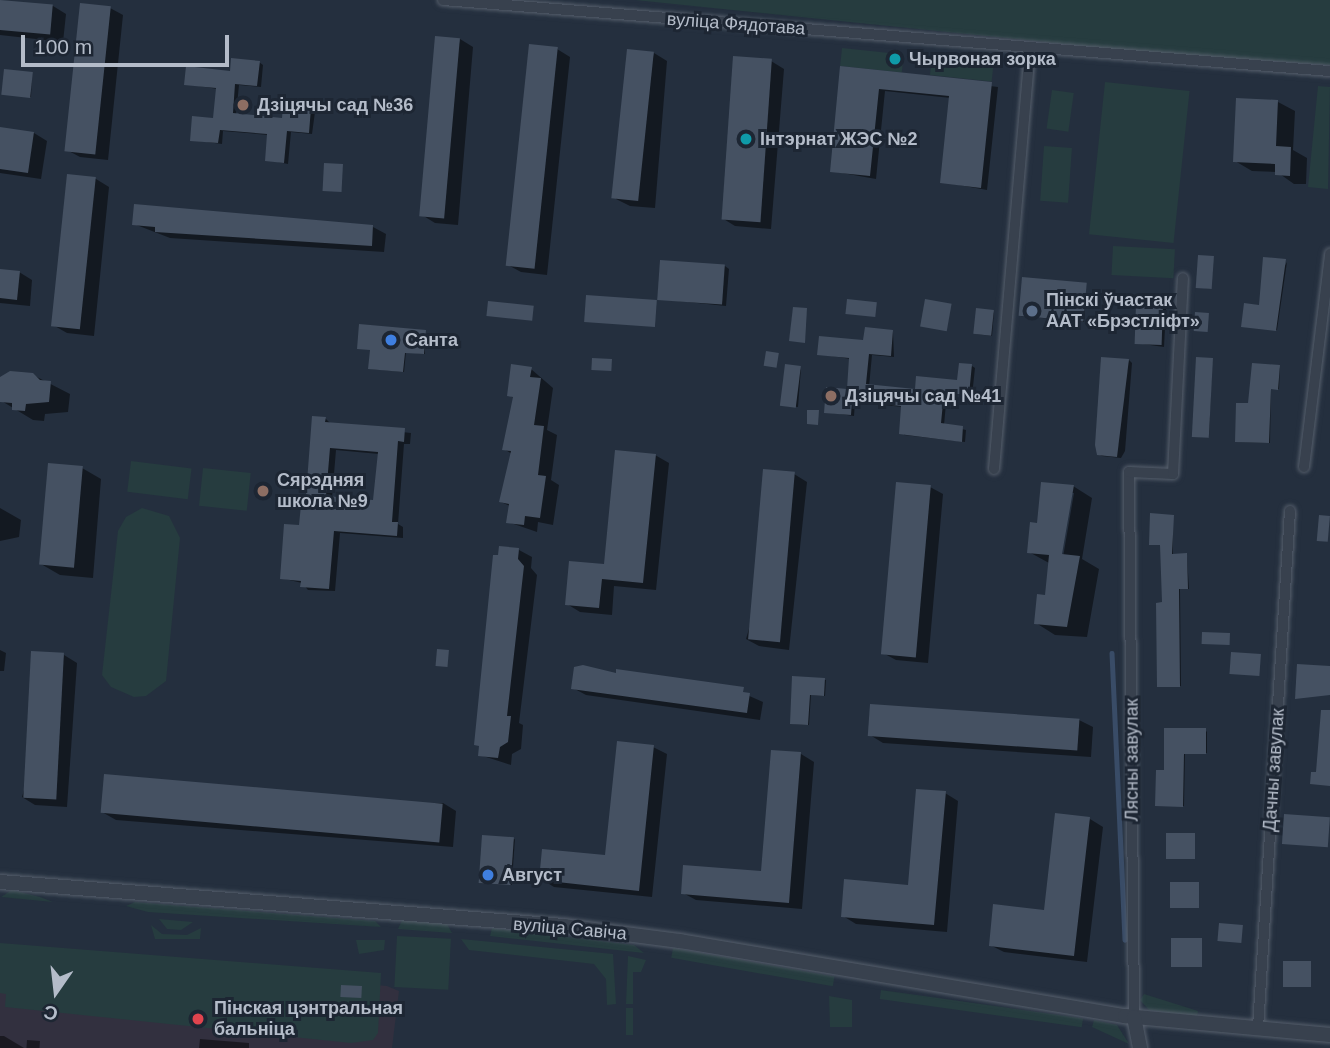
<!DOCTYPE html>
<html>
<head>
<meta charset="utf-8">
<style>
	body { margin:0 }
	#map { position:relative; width:1330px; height:1048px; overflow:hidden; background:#242f3e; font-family:Arial,sans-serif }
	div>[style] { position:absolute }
	.medical>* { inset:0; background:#32303f }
	.green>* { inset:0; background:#263c3f; transform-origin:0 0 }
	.shadow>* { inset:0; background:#0007; transform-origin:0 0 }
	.stream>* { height:4.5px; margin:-2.25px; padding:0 2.25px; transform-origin:2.25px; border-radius:2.25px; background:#394c67 }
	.building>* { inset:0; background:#455162; transform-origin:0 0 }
	.roads { filter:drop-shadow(0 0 2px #565f6c) drop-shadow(0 0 2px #565f6c) }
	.minor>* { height:10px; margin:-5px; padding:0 5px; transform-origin:5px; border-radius:5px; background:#38414e }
	.tertiary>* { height:14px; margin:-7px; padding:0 7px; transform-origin:7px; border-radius:7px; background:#38414e }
	.dots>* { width:19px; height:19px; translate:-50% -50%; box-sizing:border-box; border:4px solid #1d2633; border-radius:50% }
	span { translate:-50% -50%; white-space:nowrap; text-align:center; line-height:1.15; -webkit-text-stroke:6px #1d2633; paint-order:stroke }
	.street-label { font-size:18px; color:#b4bcc9 }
	.poi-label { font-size:18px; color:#b4bcc9; font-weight:700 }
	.left { translate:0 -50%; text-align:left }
	.north { position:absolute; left:21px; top:957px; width:70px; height:70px; -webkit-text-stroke:5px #1d2633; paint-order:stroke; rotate:194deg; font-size:19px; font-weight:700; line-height:28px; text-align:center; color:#b4bcc9 }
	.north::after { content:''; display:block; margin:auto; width:24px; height:32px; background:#b4bcc9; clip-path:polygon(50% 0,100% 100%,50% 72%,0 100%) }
	.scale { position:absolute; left:21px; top:35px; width:208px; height:32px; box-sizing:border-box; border:4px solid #b4bcc9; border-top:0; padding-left:9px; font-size:21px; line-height:24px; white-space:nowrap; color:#b4bcc9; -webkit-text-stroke:5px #1d2633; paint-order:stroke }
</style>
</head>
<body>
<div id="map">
	<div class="medical">
		<i style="clip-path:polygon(0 953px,387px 986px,399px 991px,392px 1048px,0 1048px)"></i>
	</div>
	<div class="green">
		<i style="clip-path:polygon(635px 0,1330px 0,1330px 65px,1142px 52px)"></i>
		<i style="left:842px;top:48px;width:62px;height:18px;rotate:6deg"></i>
		<i style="left:932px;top:56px;width:62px;height:19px;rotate:6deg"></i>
		<i style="left:1105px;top:82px;width:85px;height:153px;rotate:6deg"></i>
		<i style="clip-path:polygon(1318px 86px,1330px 87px,1328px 189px,1308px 187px)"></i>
		<i style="left:1052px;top:90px;width:22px;height:39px;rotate:8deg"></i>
		<i style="left:1044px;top:146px;width:28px;height:55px;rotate:4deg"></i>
		<i style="left:1113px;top:246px;width:62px;height:29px;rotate:3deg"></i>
		<i style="left:131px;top:461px;width:61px;height:31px;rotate:7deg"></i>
		<i style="left:203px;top:468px;width:48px;height:38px;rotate:6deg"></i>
		<i style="clip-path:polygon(142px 508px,169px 516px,180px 538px,166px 681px,146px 696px,134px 697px,111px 687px,102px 675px,118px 531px,126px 517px)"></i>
		<i style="clip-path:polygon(12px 890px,40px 897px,53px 902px,1px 897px)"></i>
		<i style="clip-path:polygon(135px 902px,375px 921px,381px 927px,148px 912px,126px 906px)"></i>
		<i style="clip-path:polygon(159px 919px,193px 922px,181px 930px,167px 929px)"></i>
		<i style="clip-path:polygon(402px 920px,447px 924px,452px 933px,398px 929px)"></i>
		<i style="clip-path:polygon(151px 925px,162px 934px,187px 935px,201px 928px,200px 939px,155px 939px)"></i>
		<i style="clip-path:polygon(492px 928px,634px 945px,644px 953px,490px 936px)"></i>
		<i style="left:397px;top:936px;width:54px;height:51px;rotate:3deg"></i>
		<i style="clip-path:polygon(461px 939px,613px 954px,616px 1004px,607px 1005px,606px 979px,594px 964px,469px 950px)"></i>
		<i style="clip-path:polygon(356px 940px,385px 940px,384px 950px,359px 954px)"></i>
		<i style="clip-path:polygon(0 943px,381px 973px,378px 1033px,373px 1040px,351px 1043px,5px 1007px,6px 994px,0 993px)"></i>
		<i style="left:673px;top:948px;width:164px;height:10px;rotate:10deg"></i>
		<i style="clip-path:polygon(628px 956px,646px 960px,641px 972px,633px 972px,633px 1004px,626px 1004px)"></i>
		<i style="left:881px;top:990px;width:204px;height:9px;rotate:8deg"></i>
		<i style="clip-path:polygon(1144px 994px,1198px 1011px,1197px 1016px,1149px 1010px,1140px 1000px)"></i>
		<i style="clip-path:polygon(829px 996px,852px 1000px,852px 1027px,830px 1027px)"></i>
		<i style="left:626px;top:1008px;width:7px;height:27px"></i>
		<i style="clip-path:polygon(1094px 1020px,1117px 1025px,1129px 1044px,1092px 1027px)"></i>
	</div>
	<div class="shadow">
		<i style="clip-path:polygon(0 1px,53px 6px,66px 14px,63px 42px,0 35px)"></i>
		<i style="clip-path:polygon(110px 8px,123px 15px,108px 160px,80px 157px,67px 150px)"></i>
		<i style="clip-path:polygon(460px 39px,473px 47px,458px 225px,435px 223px,422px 215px)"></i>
		<i style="clip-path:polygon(557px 49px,570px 57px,547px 275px,521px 272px,508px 265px)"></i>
		<i style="clip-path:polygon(654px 53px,667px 61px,655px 208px,630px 206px,616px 199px)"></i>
		<i style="clip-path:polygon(771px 61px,784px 69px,771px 229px,735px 226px,722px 218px)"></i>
		<i style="clip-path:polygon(259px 62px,263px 65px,261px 87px,239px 85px,236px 115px,283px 120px,284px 107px,315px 112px,312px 134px,291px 132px,288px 164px,267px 160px,269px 135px,223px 131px,222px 144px,191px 140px,215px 120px,218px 89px,186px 84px)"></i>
		<i style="clip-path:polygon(842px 68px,998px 87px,987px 190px,942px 182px,951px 98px,885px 91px,876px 179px,831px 171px)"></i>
		<i style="clip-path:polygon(32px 74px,31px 97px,5px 94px)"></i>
		<i style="clip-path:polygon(1278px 102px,1295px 111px,1293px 150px,1307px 158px,1306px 184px,1294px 184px,1277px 172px,1252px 171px,1235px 161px)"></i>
		<i style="clip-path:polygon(0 129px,34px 133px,47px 141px,41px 179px,0 173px)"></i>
		<i style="clip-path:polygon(68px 176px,96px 179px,109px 187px,94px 336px,67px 333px,53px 325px)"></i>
		<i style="clip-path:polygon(134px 224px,373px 227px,386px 234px,384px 252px,170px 238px)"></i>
		<i style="clip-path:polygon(1213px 258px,1211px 289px,1197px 287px)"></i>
		<i style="clip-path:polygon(1287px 262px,1277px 330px,1244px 326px,1261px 307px)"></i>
		<i style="clip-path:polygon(725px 266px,729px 269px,726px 306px,659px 299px)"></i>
		<i style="clip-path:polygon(0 270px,19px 272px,32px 280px,30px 306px,0 303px)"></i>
		<i style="clip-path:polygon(1086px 285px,1084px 322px,1021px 316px)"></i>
		<i style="clip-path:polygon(1162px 307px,1166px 309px,1164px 347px,1136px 343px)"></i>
		<i style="clip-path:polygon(994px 312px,992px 336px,976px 334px)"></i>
		<i style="clip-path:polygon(425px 332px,425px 354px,406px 352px,404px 372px,371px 369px)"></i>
		<i style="clip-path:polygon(893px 332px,894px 357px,872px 355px,869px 387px,917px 391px,959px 382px,972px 366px,975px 368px,972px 396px,947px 393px,944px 425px,966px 430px,965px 442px,904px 435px,903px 407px,855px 402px,854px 416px,825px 412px,848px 391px,851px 359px,819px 354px)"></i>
		<i style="clip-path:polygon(1212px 359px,1209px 437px,1194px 436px)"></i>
		<i style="clip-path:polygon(1129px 360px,1132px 363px,1125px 451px,1121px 458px,1102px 456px,1098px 454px)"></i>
		<i style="clip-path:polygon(1280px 367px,1279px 389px,1271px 389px,1270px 443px,1238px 442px,1250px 405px)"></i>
		<i style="clip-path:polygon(801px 368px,798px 407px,785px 406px)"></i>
		<i style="clip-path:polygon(531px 369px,553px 388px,547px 430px,557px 435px,551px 480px,559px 485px,553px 525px,538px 522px,537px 532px,508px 522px,510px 506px,501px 502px,512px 454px,504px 449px,514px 398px,509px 395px)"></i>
		<i style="clip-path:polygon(33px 375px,70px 394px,68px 412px,45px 414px,44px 421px,33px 420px,0 400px,0 379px)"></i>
		<i style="clip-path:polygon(evenodd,325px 418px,331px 424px,411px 433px,410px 444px,404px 444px,398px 524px,403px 527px,403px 538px,340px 533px,335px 591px,308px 590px,302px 583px,281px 578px,301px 527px,325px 418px,336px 450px,379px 454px,375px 502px,332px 498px,336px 450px)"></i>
		<i style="clip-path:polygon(655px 455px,669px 463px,656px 590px,614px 586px,612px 615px,580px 612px,567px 604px,606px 566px)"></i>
		<i style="clip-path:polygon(82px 468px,101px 479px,93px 578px,60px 575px,41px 564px)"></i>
		<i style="clip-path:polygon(794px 474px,807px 482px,789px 650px,759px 646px,746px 639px)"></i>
		<i style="clip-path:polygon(evenodd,1073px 486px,1092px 498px,1082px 559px,1099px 569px,1087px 637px,1055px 635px,1036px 623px,1046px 597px,1049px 563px,1029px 552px,1039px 525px,1073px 486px,1070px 493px,1074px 493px,1062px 563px,1059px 563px,1070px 493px)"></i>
		<i style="clip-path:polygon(930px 487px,943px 494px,928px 663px,896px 660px,883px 653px)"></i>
		<i style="clip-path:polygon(0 508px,21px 520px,19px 537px,0 541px)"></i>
		<i style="clip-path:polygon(1173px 516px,1173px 555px,1187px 556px,1189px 589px,1180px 589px,1181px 686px,1160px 687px)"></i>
		<i style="clip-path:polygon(519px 550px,532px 557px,531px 568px,537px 575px,519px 723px,523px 725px,521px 749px,512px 754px,511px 765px,480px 755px)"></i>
		<i style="clip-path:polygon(0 650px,6px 653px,4px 671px,0 671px)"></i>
		<i style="clip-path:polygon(64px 655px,77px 663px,67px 807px,35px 805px,22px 797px)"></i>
		<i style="clip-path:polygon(794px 678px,826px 680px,825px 696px,811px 695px,809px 725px,793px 724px)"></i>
		<i style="clip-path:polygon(729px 687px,763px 702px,760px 720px,586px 695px,573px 688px)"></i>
		<i style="clip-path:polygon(1079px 720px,1093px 727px,1091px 757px,883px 743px,870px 735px)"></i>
		<i style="clip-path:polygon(1207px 731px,1207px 753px,1185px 753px,1184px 806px,1158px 806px,1166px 772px)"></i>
		<i style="clip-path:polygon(653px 747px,667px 754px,652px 897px,554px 887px,541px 879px,606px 857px)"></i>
		<i style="clip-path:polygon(773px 752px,801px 754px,814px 762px,802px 909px,696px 900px,683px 893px,763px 873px)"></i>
		<i style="clip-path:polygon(945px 793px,958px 801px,947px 932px,856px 924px,843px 916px,909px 887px)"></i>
		<i style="clip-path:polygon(443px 803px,456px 811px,453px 847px,116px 820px,102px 812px)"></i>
		<i style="clip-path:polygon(1090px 819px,1103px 827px,1087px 962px,1004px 952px,990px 945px,1045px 912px)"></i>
		<i style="left:483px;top:837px;width:32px;height:46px;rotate:4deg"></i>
		<i style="clip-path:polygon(0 1036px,4px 1036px,24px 1048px,0 1048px)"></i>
		<i style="clip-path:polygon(200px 1039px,249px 1043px,249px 1048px,199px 1048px)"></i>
		<i style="left:27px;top:1040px;width:13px;height:8px;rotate:4deg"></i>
	</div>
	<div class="stream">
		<i style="left:1112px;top:653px;width:287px;rotate:87.4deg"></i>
	</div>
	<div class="building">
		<i style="left:0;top:0;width:53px;height:30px;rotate:5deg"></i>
		<i style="left:80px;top:3px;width:31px;height:149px;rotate:6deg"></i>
		<i style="left:435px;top:36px;width:25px;height:181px;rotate:5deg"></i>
		<i style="left:529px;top:44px;width:29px;height:223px;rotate:6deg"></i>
		<i style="left:627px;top:49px;width:27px;height:150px;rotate:6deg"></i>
		<i style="left:733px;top:56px;width:39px;height:164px;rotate:4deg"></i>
		<i style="clip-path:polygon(231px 58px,260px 61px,257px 86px,235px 84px,233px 113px,282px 118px,283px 105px,311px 108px,309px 133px,287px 131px,284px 163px,265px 161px,267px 134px,220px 130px,218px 143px,190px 141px,192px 116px,213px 118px,216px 88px,184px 85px,186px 66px,230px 71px)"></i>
		<i style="clip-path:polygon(840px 66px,992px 82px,981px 188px,940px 183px,949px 96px,879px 89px,870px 176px,830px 172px)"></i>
		<i style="left:4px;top:69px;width:29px;height:26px;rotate:6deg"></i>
		<i style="clip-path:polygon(1236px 98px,1278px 100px,1276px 146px,1291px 147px,1290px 176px,1275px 175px,1275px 164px,1233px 162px)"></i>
		<i style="clip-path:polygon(0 127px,34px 132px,28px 173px,0 169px)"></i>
		<i style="left:324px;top:163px;width:19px;height:28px;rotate:3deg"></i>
		<i style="left:67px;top:174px;width:29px;height:153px;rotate:6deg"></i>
		<i style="clip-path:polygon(134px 204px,373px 225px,372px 246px,155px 232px,155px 227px,132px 225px)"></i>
		<i style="left:1198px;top:255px;width:16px;height:33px;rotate:4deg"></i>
		<i style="clip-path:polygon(1263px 257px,1286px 259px,1276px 331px,1241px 327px,1244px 303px,1259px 305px)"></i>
		<i style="left:660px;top:260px;width:65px;height:40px;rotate:4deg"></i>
		<i style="clip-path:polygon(0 269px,20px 271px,17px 300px,0 298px)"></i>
		<i style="left:1022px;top:277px;width:65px;height:39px;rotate:5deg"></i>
		<i style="left:586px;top:295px;width:71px;height:27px;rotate:4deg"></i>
		<i style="left:847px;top:299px;width:30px;height:15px;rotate:6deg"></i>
		<i style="left:925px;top:299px;width:27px;height:28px;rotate:10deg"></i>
		<i style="left:488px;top:301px;width:46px;height:15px;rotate:6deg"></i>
		<i style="left:1136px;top:304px;width:27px;height:40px;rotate:2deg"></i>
		<i style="clip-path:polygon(793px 307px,807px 308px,805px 343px,789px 341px)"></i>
		<i style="left:976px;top:308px;width:18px;height:26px;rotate:6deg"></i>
		<i style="left:1195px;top:312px;width:14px;height:19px;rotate:4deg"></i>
		<i style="clip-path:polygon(359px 324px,426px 330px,424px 354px,405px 353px,403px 372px,368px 369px,370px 350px,357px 349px)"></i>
		<i style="clip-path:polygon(865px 327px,893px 330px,891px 356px,869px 354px,866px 384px,915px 389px,916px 376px,957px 380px,959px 363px,972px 364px,969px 395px,944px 393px,941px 423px,963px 426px,962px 442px,899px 434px,901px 406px,852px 401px,851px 415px,824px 413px,826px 387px,847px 389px,849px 358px,817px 355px,819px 336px,863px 340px)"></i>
		<i style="left:766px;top:351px;width:13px;height:15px;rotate:9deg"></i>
		<i style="clip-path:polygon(1101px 357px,1129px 359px,1117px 457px,1097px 455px,1095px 445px)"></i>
		<i style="left:1196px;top:357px;width:17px;height:80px;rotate:3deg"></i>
		<i style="left:592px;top:358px;width:20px;height:12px;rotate:3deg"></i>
		<i style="clip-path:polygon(1252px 363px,1280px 365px,1278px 390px,1271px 389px,1269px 443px,1235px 442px,1236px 403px,1248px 403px)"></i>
		<i style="clip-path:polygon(511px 364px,532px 367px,530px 377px,541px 378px,534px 425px,544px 426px,538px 475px,546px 476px,540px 518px,525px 516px,524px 525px,506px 523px,509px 504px,499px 502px,511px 451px,502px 450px,513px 397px,507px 396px)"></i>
		<i style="left:785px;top:364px;width:16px;height:42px;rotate:7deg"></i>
		<i style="clip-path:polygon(10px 371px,33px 373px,40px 380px,51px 381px,49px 402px,26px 404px,25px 411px,12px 410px,12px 403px,0 402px,0 377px)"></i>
		<i style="clip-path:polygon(807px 410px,819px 410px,818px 425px,807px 424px)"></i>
		<i style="clip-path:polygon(evenodd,312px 416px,326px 417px,325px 422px,405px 428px,404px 442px,398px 441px,392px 522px,398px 522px,397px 536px,334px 531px,329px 589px,300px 587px,301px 581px,280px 579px,284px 524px,299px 525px,302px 495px,306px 495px,312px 416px,330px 448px,378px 452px,373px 500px,326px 496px,330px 448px)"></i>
		<i style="clip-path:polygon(615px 450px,656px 454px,643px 583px,602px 579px,599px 608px,565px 605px,569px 561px,604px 564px)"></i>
		<i style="left:48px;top:463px;width:35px;height:102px;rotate:5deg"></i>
		<i style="left:763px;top:469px;width:32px;height:171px;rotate:5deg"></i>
		<i style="left:896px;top:482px;width:35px;height:173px;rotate:5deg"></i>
		<i style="clip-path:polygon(1041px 482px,1074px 485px,1062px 554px,1080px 556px,1067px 627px,1034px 624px,1037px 594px,1045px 595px,1049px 555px,1027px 553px,1030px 522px,1037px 523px)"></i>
		<i style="clip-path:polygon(1150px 513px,1174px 515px,1172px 554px,1187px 553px,1188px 589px,1179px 589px,1180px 687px,1157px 687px,1156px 603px,1162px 602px,1160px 545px,1149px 545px)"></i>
		<i style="left:1319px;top:515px;width:11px;height:26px;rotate:5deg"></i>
		<i style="clip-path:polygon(499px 546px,519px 548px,518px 559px,524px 566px,507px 716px,511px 716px,508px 742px,500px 747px,498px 758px,478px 756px,479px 746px,474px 745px,493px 555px,498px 555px)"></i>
		<i style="left:1202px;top:632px;width:28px;height:12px;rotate:2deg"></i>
		<i style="left:437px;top:649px;width:12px;height:17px;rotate:5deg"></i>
		<i style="left:31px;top:651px;width:33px;height:147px;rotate:3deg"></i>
		<i style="left:1231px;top:652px;width:30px;height:22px;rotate:4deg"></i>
		<i style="clip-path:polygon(1297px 664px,1330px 666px,1330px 695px,1295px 699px)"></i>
		<i style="clip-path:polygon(583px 665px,616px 673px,616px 669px,744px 687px,743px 692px,750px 693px,747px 713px,571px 689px,574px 667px)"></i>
		<i style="clip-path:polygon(792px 676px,825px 678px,824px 696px,810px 695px,808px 725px,790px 724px)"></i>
		<i style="left:870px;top:704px;width:210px;height:32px;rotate:4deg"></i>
		<i style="clip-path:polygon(1321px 710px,1330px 710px,1330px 786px,1310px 784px,1311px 772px,1316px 772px)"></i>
		<i style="clip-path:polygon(1164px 728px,1206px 728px,1206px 754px,1184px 754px,1183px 807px,1155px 806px,1156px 770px,1164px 770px)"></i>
		<i style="clip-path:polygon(617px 741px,654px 745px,639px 891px,539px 880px,542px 849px,605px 855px)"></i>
		<i style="clip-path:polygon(771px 750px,801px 752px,789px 903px,681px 894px,683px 865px,761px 871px)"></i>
		<i style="left:104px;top:774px;width:340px;height:39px;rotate:5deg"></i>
		<i style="clip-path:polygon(916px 789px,946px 791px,934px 925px,841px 917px,844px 879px,908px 885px)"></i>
		<i style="clip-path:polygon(1055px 813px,1090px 817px,1074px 956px,989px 946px,993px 904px,1044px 910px)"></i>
		<i style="left:1284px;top:814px;width:46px;height:30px;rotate:4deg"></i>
		<i style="left:1166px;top:833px;width:29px;height:26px"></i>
		<i style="left:482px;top:835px;width:32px;height:48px;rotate:4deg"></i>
		<i style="left:1170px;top:882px;width:29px;height:26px"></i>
		<i style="left:1219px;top:923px;width:24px;height:18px;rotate:5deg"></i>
		<i style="left:1171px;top:938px;width:31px;height:29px"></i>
		<i style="left:1283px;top:961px;width:28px;height:26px"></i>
		<i style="left:341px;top:985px;width:21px;height:12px;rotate:3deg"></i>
	</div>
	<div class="roads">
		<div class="minor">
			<i style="left:443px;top:0;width:890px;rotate:4.58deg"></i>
			<i style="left:1304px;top:467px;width:215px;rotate:-83deg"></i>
			<i style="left:994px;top:469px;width:422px;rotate:-85.1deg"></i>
			<i style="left:1134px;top:1017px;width:545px;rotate:-90.53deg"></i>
			<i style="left:1129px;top:472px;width:44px;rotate:2.6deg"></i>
			<i style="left:1173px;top:474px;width:196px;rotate:-87.1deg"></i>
			<i style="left:1258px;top:1028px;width:518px;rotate:-86.46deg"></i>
		</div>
		<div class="tertiary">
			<i style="left:0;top:882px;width:566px;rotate:4.46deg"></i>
			<i style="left:564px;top:926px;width:117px;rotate:7.4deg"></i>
			<i style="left:680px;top:941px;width:451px;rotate:9.6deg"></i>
			<i style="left:1125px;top:1016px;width:206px;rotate:5.3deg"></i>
			<i style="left:1134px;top:1017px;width:32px;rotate:79deg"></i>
		</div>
	</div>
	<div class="dots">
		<i style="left:895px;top:59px;background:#0f9aa8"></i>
		<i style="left:243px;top:105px;background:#8d6e63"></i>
		<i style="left:746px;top:139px;background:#0f9aa8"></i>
		<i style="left:1032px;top:311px;background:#5c6f8a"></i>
		<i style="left:391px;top:340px;background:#3f7fe0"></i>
		<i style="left:831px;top:396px;background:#8d6e63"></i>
		<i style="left:263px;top:491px;background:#8d6e63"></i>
		<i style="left:488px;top:875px;background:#3f7fe0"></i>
		<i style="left:198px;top:1019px;background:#e0444e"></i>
	</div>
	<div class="street-label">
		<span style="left:736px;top:24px;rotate:4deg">вуліца Фядотава</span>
		<span style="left:1132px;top:760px;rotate:-90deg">Лясны завулак</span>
		<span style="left:1274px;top:770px;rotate:-86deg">Дачны завулак</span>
		<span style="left:570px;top:929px;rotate:5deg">вуліца Савіча</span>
	</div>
	<div class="poi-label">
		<span class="left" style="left:909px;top:59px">Чырвоная зорка</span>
		<span class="left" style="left:257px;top:105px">Дзіцячы сад №36</span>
		<span class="left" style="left:760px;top:139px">Інтэрнат ЖЭС №2</span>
		<span class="left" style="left:1046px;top:311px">Пінскі ўчастак<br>ААТ «Брэстліфт»</span>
		<span class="left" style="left:405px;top:340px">Санта</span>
		<span class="left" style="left:845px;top:396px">Дзіцячы сад №41</span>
		<span class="left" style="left:277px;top:491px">Сярэдняя<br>школа №9</span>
		<span class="left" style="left:502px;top:875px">Август</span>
		<span class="left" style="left:214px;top:1019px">Пінская цэнтральная<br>бальніца</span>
	</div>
	<div class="north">С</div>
	<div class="scale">100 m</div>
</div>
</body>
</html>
